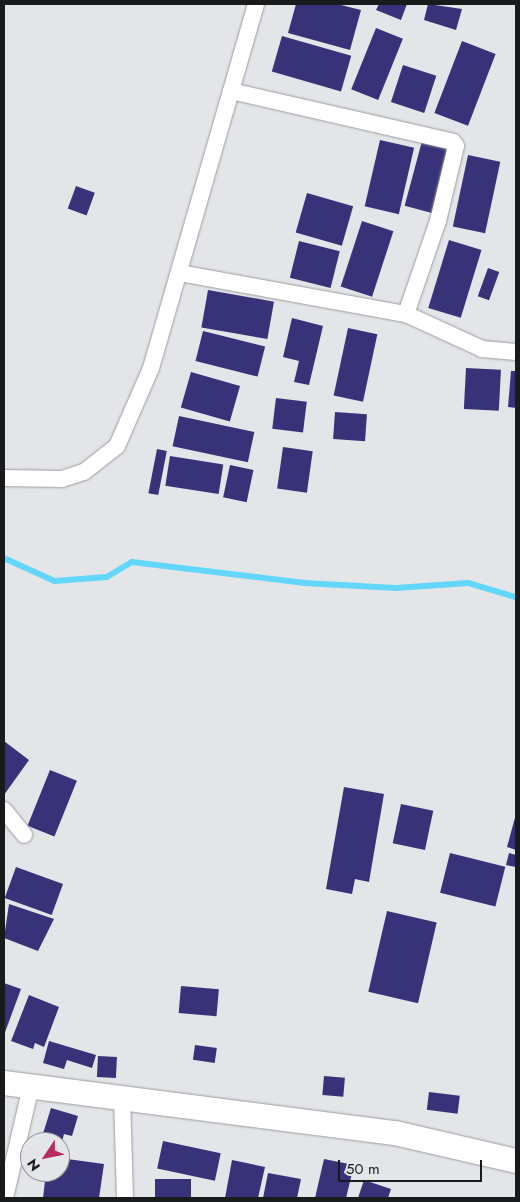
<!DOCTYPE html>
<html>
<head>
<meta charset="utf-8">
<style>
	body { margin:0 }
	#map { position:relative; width:520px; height:1202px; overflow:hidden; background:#e3e5e8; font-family:Jost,sans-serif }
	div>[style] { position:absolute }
	.stream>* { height:5.5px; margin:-2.75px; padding:0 2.75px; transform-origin:2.75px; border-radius:2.75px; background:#63d7fb }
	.building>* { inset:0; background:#383379; transform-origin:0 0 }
	.roads { filter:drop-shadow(0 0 1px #9b9da0) drop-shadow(0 0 1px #9b9da0) }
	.street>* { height:16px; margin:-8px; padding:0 8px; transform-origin:8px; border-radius:8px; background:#fff }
	.secondary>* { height:24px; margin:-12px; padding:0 12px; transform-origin:12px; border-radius:12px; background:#fff }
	span { translate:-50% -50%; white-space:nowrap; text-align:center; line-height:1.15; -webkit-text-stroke:5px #e3e5e8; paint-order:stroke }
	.frame { position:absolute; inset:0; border:5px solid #191a1b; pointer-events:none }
	.north { position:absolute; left:20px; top:1132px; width:50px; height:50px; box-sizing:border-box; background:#e3e5e8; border:1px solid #929496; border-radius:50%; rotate:236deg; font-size:14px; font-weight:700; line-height:20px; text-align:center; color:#191a1b }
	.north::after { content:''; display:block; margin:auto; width:18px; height:22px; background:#b92b5e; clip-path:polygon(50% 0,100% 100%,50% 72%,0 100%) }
	.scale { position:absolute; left:338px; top:1160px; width:144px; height:22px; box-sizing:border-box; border:2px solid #191a1b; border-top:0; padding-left:6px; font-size:15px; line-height:18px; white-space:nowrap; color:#191a1b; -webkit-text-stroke:4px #e3e5e8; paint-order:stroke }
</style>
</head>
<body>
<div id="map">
	<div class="stream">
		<i style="left:4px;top:558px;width:56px;rotate:24.3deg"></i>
		<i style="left:55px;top:581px;width:52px;rotate:-4.4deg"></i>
		<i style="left:107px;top:577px;width:29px;rotate:-31deg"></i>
		<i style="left:132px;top:562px;width:174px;rotate:6.9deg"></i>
		<i style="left:305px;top:583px;width:91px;rotate:3.1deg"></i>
		<i style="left:396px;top:588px;width:72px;rotate:-4deg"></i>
		<i style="left:468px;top:583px;width:50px;rotate:16.3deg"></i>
	</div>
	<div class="building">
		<i style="clip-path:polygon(296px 4px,337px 4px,361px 10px,350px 50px,288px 33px)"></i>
		<i style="clip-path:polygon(379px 4px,407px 4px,401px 20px,376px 10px)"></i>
		<i style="clip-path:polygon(428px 4px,462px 9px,456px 30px,424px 20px)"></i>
		<i style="left:376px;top:28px;width:29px;height:66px;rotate:22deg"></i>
		<i style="left:282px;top:36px;width:72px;height:37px;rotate:16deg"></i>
		<i style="left:462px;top:41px;width:36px;height:77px;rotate:21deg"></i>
		<i style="left:403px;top:65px;width:35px;height:39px;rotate:18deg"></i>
		<i style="left:380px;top:140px;width:35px;height:68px;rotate:13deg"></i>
		<i style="left:422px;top:141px;width:31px;height:67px;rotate:15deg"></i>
		<i style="left:468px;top:155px;width:33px;height:73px;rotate:12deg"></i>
		<i style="left:76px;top:186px;width:20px;height:24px;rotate:20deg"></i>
		<i style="left:307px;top:193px;width:48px;height:41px;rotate:16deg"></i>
		<i style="left:362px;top:221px;width:33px;height:69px;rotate:18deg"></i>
		<i style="left:449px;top:240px;width:34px;height:71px;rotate:17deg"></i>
		<i style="left:299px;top:241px;width:42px;height:38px;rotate:14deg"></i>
		<i style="left:488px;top:268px;width:12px;height:30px;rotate:20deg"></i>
		<i style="left:208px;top:290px;width:67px;height:38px;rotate:10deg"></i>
		<i style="clip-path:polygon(292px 318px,323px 326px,309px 385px,294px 382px,299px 361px,283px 357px)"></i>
		<i style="left:348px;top:328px;width:30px;height:69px;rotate:12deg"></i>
		<i style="left:203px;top:331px;width:64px;height:31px;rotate:14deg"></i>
		<i style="left:466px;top:368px;width:35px;height:41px;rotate:3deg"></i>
		<i style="clip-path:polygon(511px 371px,516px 371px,516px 408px,508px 407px)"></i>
		<i style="left:191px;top:372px;width:51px;height:37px;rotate:16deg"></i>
		<i style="left:276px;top:398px;width:31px;height:31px;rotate:7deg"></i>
		<i style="left:335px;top:412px;width:32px;height:27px;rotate:4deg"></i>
		<i style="left:179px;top:416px;width:77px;height:31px;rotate:12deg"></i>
		<i style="left:283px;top:447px;width:30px;height:42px;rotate:8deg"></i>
		<i style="left:157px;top:449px;width:10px;height:45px;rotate:11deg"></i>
		<i style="left:170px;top:456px;width:54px;height:30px;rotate:9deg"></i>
		<i style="left:230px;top:465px;width:24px;height:33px;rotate:12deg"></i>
		<i style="clip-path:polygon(4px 741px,29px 760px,4px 795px)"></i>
		<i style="left:50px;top:770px;width:29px;height:60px;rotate:22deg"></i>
		<i style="clip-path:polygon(344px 787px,384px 794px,369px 882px,355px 879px,352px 894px,326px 889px)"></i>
		<i style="left:401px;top:804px;width:33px;height:40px;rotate:12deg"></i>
		<i style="clip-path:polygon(516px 814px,516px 850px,507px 847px)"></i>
		<i style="left:450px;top:853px;width:57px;height:41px;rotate:14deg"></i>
		<i style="clip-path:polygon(509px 853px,516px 855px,516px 867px,506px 865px)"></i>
		<i style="left:16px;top:867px;width:50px;height:33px;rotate:20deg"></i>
		<i style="clip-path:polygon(9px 904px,54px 919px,38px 951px,4px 938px)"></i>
		<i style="left:387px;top:911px;width:51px;height:83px;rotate:13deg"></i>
		<i style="clip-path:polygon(4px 983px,21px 989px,4px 1035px)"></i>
		<i style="left:181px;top:986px;width:38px;height:27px;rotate:5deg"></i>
		<i style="clip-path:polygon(29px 995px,59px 1007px,44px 1047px,35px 1043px,33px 1049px,11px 1041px)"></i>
		<i style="clip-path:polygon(49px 1041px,96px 1055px,92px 1068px,67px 1060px,64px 1069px,43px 1063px)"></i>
		<i style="left:195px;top:1045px;width:22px;height:15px;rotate:8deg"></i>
		<i style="left:98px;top:1056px;width:19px;height:21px;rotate:3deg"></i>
		<i style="left:324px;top:1076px;width:21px;height:19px;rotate:5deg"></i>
		<i style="left:429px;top:1092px;width:31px;height:18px;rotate:7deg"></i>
		<i style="clip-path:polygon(51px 1108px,78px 1116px,72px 1136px,64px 1134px,61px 1146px,60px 1142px,41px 1140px)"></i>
		<i style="left:163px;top:1141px;width:59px;height:28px;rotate:12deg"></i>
		<i style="clip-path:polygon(60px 1158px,104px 1164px,99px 1198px,43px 1198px,46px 1172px,60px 1172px)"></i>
		<i style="clip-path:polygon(324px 1159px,354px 1165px,346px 1198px,315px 1198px)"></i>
		<i style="clip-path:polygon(232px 1160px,265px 1167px,258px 1198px,225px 1198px)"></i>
		<i style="clip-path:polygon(268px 1173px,301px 1179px,297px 1198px,263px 1198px)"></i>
		<i style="left:155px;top:1179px;width:36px;height:19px"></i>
		<i style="clip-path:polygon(364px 1180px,391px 1189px,388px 1198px,358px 1198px)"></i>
	</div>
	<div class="roads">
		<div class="street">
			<i style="left:231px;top:91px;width:228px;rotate:12.9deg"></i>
			<i style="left:453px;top:142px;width:5px;rotate:53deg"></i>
			<i style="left:456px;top:146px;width:77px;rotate:103.5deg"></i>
			<i style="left:438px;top:221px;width:98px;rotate:109deg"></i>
			<i style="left:180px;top:273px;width:230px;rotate:10.3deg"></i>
			<i style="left:406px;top:314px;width:84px;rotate:24.7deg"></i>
			<i style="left:482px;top:349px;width:34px;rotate:5deg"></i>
			<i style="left:4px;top:478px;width:58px;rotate:1deg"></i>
			<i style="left:62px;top:479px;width:23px;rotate:-18deg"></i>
			<i style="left:84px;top:472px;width:42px;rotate:-38.2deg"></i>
			<i style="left:117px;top:446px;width:85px;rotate:-66.4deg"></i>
			<i style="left:151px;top:368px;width:379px;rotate:-73.9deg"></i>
			<i style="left:4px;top:810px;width:32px;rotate:51deg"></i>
			<i style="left:122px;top:1097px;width:101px;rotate:88.3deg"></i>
			<i style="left:5px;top:1198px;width:115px;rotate:-76.9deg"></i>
		</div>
		<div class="secondary">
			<i style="left:4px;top:1083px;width:394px;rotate:7.3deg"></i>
			<i style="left:395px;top:1133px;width:124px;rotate:13deg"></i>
		</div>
	</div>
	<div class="frame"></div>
	<div class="north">N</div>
	<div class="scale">50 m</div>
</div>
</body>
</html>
